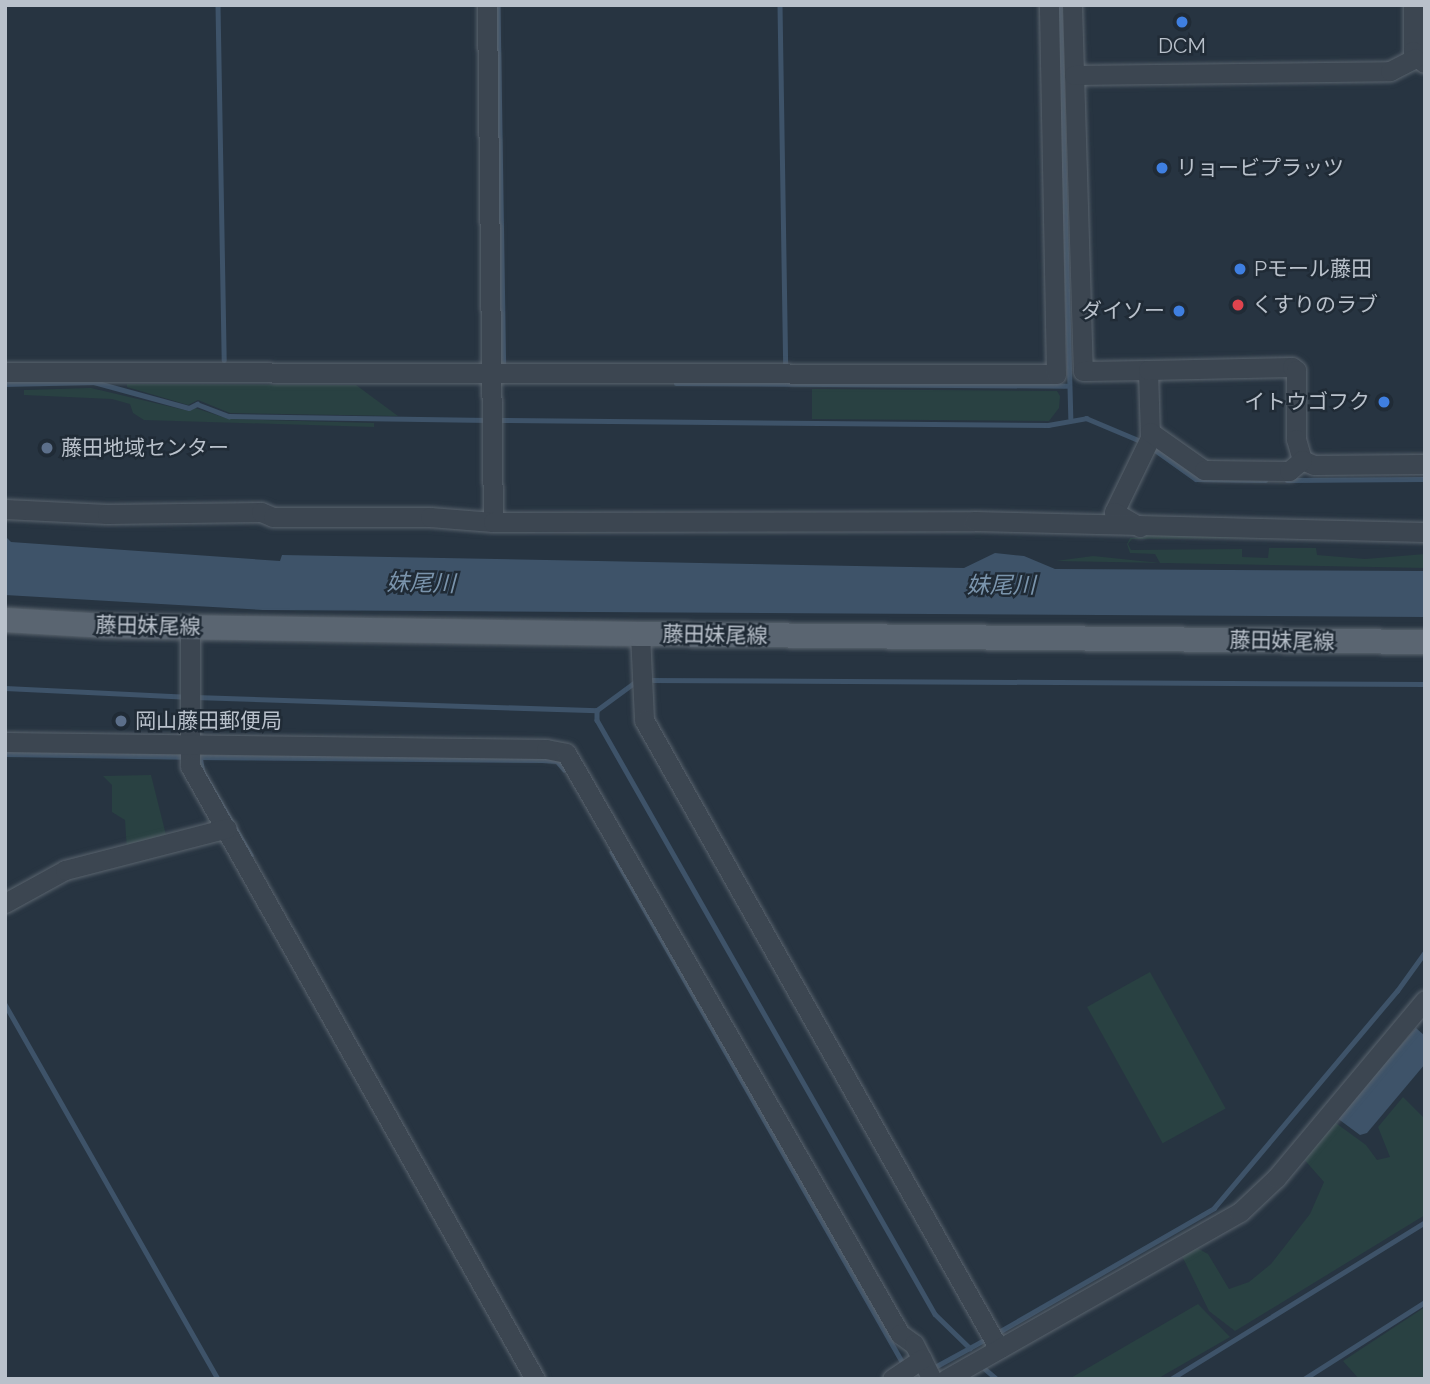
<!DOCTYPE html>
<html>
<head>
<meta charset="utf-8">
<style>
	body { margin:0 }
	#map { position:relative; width:1430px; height:1384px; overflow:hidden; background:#273441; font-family:Raleway,"Noto Sans JP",sans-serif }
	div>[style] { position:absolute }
	.green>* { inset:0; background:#294142; transform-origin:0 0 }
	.water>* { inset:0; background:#3e5369 }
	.stream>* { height:4.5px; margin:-2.25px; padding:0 2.25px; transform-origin:2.25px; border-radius:2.25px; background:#3e5369 }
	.roads { filter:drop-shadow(0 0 2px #5a646e) drop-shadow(0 0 2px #5a646e) }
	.minor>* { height:19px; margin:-9.5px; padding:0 9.5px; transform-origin:9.5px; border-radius:9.5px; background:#3c4651 }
	.major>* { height:24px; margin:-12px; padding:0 12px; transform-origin:12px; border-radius:12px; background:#5a6571 }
	.dots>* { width:19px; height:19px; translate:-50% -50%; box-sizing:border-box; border:4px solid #202b36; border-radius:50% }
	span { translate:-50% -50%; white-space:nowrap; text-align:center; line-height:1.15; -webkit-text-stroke:5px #202b36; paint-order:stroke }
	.poi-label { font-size:21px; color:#b9c1cb }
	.left { translate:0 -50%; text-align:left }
	.right { translate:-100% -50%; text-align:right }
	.street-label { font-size:21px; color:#b9c1cb }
	.water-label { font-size:23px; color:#7a94ac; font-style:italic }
	.frame { position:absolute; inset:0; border:7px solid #b9c1cb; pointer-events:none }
</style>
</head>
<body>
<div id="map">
	<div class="green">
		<i style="clip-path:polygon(127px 384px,356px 385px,398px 416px,230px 413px,198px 400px,188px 405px,127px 387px)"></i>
		<i style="clip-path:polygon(91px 388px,189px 411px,195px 408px,229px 419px,374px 423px,374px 427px,144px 420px,133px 413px,130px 404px,112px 399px,24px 395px,24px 390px)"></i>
		<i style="clip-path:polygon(812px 389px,1057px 391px,1060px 396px,1059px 408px,1049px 421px,812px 419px)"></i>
		<i style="clip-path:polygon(1127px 534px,1425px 537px,1132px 539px,1128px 544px,1131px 550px,1242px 549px,1242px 557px,1268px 558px,1269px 548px,1316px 548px,1317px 555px,1365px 559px,1425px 554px,1425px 568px,1056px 561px,1093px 556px,1160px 563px,1155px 554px,1130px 553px,1127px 544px,1130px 538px,1145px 537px)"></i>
		<i style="clip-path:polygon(151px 775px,167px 839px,127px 851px,125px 820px,112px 812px,112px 785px,103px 776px)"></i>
		<i style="left:1150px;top:972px;width:156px;height:72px;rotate:61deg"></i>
		<i style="clip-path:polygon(1403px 1097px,1425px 1119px,1425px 1215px,1235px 1331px,1209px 1311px,1182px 1256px,1195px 1247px,1208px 1254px,1229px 1289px,1249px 1282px,1271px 1264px,1310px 1214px,1324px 1182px,1302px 1157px,1333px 1121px,1366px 1145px,1377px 1160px,1390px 1157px,1378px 1127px)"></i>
		<i style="clip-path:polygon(1198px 1304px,1230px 1337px,1157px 1379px,1069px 1379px)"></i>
		<i style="clip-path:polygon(1425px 1307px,1425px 1379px,1359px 1379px,1343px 1361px)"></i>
	</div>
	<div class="water">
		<i style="clip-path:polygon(7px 538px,11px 542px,280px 561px,282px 555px,964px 568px,995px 553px,1024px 556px,1055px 569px,1425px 571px,1425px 617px,263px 610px,5px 595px)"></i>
		<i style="clip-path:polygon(1416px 1028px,1425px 1036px,1425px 1064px,1367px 1133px,1360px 1135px,1337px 1118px)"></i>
	</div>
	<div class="stream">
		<i style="left:218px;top:5px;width:355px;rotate:89deg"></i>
		<i style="left:498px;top:5px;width:363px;rotate:89.1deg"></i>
		<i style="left:780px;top:5px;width:363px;rotate:89.1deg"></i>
		<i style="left:1060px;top:5px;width:413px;rotate:88.5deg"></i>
		<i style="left:94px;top:382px;width:98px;rotate:15.3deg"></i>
		<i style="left:189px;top:408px;width:9px;rotate:-27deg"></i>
		<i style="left:197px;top:404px;width:34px;rotate:21deg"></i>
		<i style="left:229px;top:416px;width:259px;rotate:0.9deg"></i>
		<i style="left:676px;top:383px;width:391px;rotate:0.4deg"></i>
		<i style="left:5px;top:384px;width:88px;rotate:-1.3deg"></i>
		<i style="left:497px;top:420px;width:551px;rotate:0.52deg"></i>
		<i style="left:1048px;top:425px;width:39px;rotate:-10deg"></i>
		<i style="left:1086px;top:418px;width:62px;rotate:22.8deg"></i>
		<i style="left:1151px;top:447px;width:55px;rotate:35.4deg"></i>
		<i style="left:1196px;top:479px;width:69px;rotate:0.8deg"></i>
		<i style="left:1287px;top:480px;width:138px;rotate:-0.4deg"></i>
		<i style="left:646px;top:680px;width:779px;rotate:0.29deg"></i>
		<i style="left:5px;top:688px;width:181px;rotate:2.8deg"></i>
		<i style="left:195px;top:697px;width:402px;rotate:1.9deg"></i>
		<i style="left:597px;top:710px;width:51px;rotate:-36.2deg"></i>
		<i style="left:597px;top:710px;width:10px;rotate:90deg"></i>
		<i style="left:597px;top:720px;width:683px;rotate:60.36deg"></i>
		<i style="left:935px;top:1314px;width:49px;rotate:44.2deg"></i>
		<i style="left:5px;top:754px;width:181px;rotate:0.9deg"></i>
		<i style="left:195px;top:757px;width:347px;rotate:0.5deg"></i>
		<i style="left:542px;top:760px;width:15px;rotate:4deg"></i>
		<i style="left:557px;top:761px;width:11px;rotate:49deg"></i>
		<i style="left:200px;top:757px;width:15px;rotate:79deg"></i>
		<i style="left:203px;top:772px;width:96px;rotate:60deg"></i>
		<i style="left:612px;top:852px;width:590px;rotate:60.35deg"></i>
		<i style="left:5px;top:1004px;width:431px;rotate:60.4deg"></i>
		<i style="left:997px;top:1333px;width:250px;rotate:-29.9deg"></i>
		<i style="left:1214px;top:1208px;width:284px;rotate:-49.9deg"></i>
		<i style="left:1397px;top:991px;width:48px;rotate:-54.3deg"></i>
		<i style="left:933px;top:1368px;width:60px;rotate:-28.7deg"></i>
		<i style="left:985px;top:1369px;width:16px;rotate:40deg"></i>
		<i style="left:1171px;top:1379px;width:299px;rotate:-31.7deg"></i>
		<i style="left:1304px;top:1379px;width:143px;rotate:-32.5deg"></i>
	</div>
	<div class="roads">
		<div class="minor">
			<i style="left:487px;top:5px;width:517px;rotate:89.34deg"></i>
			<i style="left:1072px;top:5px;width:366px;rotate:88.3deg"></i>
			<i style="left:1083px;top:371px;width:65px;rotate:-0.9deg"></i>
			<i style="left:1148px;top:370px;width:68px;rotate:88.3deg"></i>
			<i style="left:1150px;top:438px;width:82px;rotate:115.9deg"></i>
			<i style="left:1114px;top:512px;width:30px;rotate:30deg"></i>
			<i style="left:1413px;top:5px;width:46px;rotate:90deg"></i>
			<i style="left:1413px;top:51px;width:16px;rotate:47deg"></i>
			<i style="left:1074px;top:75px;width:316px;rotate:-0.7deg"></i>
			<i style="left:1390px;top:71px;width:28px;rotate:-27deg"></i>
			<i style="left:1148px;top:370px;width:144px;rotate:-1.2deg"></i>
			<i style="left:1292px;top:367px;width:5px;rotate:37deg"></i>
			<i style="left:1296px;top:370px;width:69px;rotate:90deg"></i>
			<i style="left:1296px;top:439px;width:22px;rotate:74deg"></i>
			<i style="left:1302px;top:460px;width:13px;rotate:23deg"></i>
			<i style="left:1314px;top:465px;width:111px;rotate:-0.5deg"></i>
			<i style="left:5px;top:372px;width:1051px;rotate:0.11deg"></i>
			<i style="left:1056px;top:374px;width:369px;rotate:-91.1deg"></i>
			<i style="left:1150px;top:432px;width:66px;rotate:35.1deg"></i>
			<i style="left:1204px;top:470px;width:85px;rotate:0.7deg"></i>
			<i style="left:1289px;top:471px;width:17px;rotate:-40deg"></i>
			<i style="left:5px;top:509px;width:102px;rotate:2.8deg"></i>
			<i style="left:107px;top:514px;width:154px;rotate:-0.7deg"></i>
			<i style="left:261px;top:512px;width:13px;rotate:23deg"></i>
			<i style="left:273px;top:517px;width:157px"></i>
			<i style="left:430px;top:517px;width:63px;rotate:4.5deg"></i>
			<i style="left:493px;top:522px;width:481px;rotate:-0.1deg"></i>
			<i style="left:974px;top:521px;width:451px;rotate:1.4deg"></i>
			<i style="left:190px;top:627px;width:139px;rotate:90deg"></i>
			<i style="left:190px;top:766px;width:703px;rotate:60.63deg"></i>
			<i style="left:640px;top:634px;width:86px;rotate:87.3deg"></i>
			<i style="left:644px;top:720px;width:722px;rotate:60.56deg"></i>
			<i style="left:5px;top:742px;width:541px;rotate:0.74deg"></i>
			<i style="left:546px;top:749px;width:20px;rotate:11deg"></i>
			<i style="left:566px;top:753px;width:670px;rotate:60.11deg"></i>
			<i style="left:900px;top:1334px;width:17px;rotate:36deg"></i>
			<i style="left:914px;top:1344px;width:39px;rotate:63deg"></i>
			<i style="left:5px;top:903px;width:68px;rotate:-28.8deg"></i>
			<i style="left:65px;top:870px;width:167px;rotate:-14.5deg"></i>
			<i style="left:892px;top:1379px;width:36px;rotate:-34deg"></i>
			<i style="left:946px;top:1379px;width:338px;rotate:-29.6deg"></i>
			<i style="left:1240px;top:1212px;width:50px;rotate:-43.4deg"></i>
			<i style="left:1276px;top:1178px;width:232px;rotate:-50.1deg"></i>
		</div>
		<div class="major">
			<i style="left:5px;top:620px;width:102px;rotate:3.4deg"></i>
			<i style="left:107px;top:626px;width:533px;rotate:0.86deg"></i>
			<i style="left:640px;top:634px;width:785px;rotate:0.58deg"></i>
		</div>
	</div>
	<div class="dots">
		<i style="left:1182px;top:22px;background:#3f7fe0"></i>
		<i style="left:1162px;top:168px;background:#3f7fe0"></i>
		<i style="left:1240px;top:269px;background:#3f7fe0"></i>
		<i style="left:1238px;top:305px;background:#e0444e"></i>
		<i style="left:1179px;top:311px;background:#3f7fe0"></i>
		<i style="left:1384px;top:402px;background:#3f7fe0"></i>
		<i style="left:47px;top:448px;background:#5c6f8a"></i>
		<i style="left:121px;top:721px;background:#5c6f8a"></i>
	</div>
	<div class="poi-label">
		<span style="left:1182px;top:46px">DCM</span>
		<span class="left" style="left:1176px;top:168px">リョービプラッツ</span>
		<span class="left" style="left:1254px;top:269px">Pモール藤田</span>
		<span class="left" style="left:1252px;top:305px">くすりのラブ</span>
		<span class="right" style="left:1165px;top:311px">ダイソー</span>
		<span class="right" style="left:1370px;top:402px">イトウゴフク</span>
		<span class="left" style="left:61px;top:448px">藤田地域センター</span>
		<span class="left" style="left:135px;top:721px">岡山藤田郵便局</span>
	</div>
	<div class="street-label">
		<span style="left:148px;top:626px;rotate:1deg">藤田妹尾線</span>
		<span style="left:715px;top:635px;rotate:1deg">藤田妹尾線</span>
		<span style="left:1282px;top:641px;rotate:1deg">藤田妹尾線</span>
	</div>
	<div class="water-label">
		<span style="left:421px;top:583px;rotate:1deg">妹尾川</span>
		<span style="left:1001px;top:585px">妹尾川</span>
	</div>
	<div class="frame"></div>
</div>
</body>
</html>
